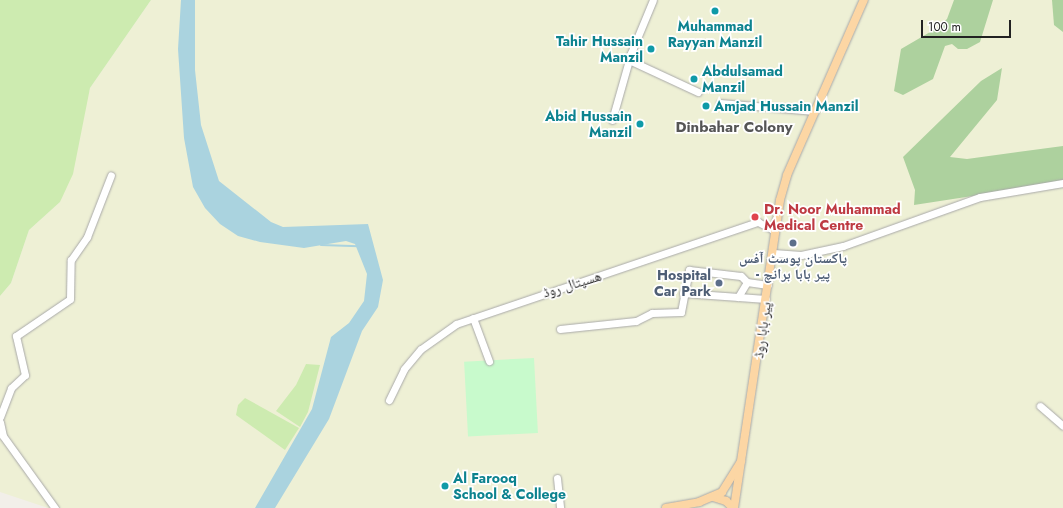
<!DOCTYPE html>
<html>
<head>
<meta charset="utf-8">
<style>
	body { margin:0 }
	#map { position:relative; width:1063px; height:508px; overflow:hidden; background:#f2efe9; font-family:Jost,"Noto Naskh Arabic",sans-serif }
	div>[style] { position:absolute }
	.farmland>* { inset:0; background:#eef0d5 }
	.grass>* { inset:0; background:#cdebb0 }
	.forest>* { inset:0; background:#add19e }
	.park>* { inset:0; background:#c8facc; transform-origin:0 0 }
	.water>* { inset:0; background:#aad3df }
	.stream>* { height:2px; margin:-1px; padding:0 1px; transform-origin:1px; border-radius:1px; background:#aad3df }
	.roads { filter:drop-shadow(0 0 1px #a9a9a9) drop-shadow(0 0 1px #a9a9a9) }
	.minor>* { height:7px; margin:-3.5px; padding:0 3.5px; transform-origin:3.5px; border-radius:3.5px; background:#fff }
	.major>* { height:8px; margin:-4px; padding:0 4px; transform-origin:4px; border-radius:4px; background:#fcd6a4 }
	.dots>* { width:11px; height:11px; translate:-50% -50%; box-sizing:border-box; border:2px solid #fff; border-radius:50% }
	span { translate:-50% -50%; white-space:nowrap; text-align:center; line-height:1.15; -webkit-text-stroke:3.5px #fff; paint-order:stroke }
	.culture-label { font-size:14px; color:#0d838f; font-weight:700 }
	.right { translate:-100% -50%; text-align:right }
	.left { translate:0 -50%; text-align:left }
	.health-label { font-size:14px; color:#be3a42; font-weight:700 }
	.service-label { font-size:14px; color:#4e5e75; font-weight:700 }
	.street-label { font-size:14px; color:#222 }
	.neighbourhood-label { font-size:15px; color:#555; font-weight:700 }
	.scale { position:absolute; left:921px; top:20px; width:90px; height:18px; box-sizing:border-box; border:2px solid #222; border-top:0; padding-left:5px; font-size:12px; line-height:14px; white-space:nowrap; color:#222; -webkit-text-stroke:3px #fff; paint-order:stroke }
</style>
</head>
<body>
<div id="map">
	<div class="farmland">
		<i style="clip-path:polygon(151px 0,1063px 0,1063px 508px,48px 508px,0 492px,0 296px,11px 283px,29px 230px,60px 202px,90px 88px)"></i>
	</div>
	<div class="grass">
		<i style="clip-path:polygon(0 0,151px 0,90px 88px,73px 174px,60px 202px,29px 230px,11px 283px,0 296px)"></i>
		<i style="clip-path:polygon(306px 364px,320px 365px,308px 412px,300px 427px,276px 411px,296px 385px)"></i>
		<i style="clip-path:polygon(245px 398px,299px 428px,285px 450px,236px 415px,238px 405px)"></i>
	</div>
	<div class="forest">
		<i style="clip-path:polygon(954px 0,993px 0,980px 42px,967px 49px,958px 49px,952px 44px,945px 46px,933px 79px,903px 95px,894px 91px,901px 49px,937px 28px,947px 19px)"></i>
		<i style="clip-path:polygon(1052px 0,1063px 0,1063px 32px,1054px 25px)"></i>
		<i style="clip-path:polygon(1002px 68px,997px 100px,950px 157px,967px 159px,1063px 146px,1063px 182px,914px 205px,915px 190px,903px 157px,981px 81px)"></i>
	</div>
	<div class="park">
		<i style="left:534px;top:358px;width:75px;height:70px;rotate:87deg"></i>
	</div>
	<div class="water">
		<i style="clip-path:polygon(181px 0,195px 0,195px 70px,201px 125px,219px 181px,271px 222px,283px 227px,368px 224px,383px 280px,378px 307px,362px 331px,329px 419px,275px 508px,255px 508px,312px 409px,331px 337px,349px 323px,364px 301px,367px 274px,355px 244px,346px 241px,304px 248px,260px 242px,238px 236px,220px 224px,205px 208px,193px 187px,184px 138px,178px 49px)"></i>
	</div>
	<div class="stream">
		<i style="left:321px;top:245px;width:38px;rotate:2deg"></i>
	</div>
	<div class="roads">
		<div class="minor">
			<i style="left:629px;top:60px;width:76px;rotate:24.9deg"></i>
			<i style="left:720px;top:103px;width:95px;rotate:4.8deg"></i>
			<i style="left:612px;top:120px;width:70px;rotate:-74.2deg"></i>
			<i style="left:631px;top:53px;width:57px;rotate:-67.5deg"></i>
			<i style="left:773px;top:253px;width:28px;rotate:4deg"></i>
			<i style="left:801px;top:255px;width:43px;rotate:-12.1deg"></i>
			<i style="left:843px;top:246px;width:145px;rotate:-19.7deg"></i>
			<i style="left:980px;top:197px;width:84px;rotate:-9.6deg"></i>
			<i style="left:683px;top:293px;width:83px;rotate:4.1deg"></i>
			<i style="left:738px;top:297px;width:17px;rotate:-59deg"></i>
			<i style="left:473px;top:318px;width:46px;rotate:69.6deg"></i>
			<i style="left:560px;top:329px;width:76px;rotate:-6deg"></i>
			<i style="left:636px;top:321px;width:18px;rotate:-27deg"></i>
			<i style="left:652px;top:313px;width:29px;rotate:-2deg"></i>
			<i style="left:681px;top:312px;width:43px;rotate:-79.2deg"></i>
			<i style="left:689px;top:270px;width:52px;rotate:6.6deg"></i>
			<i style="left:741px;top:276px;width:8px;rotate:45deg"></i>
			<i style="left:747px;top:282px;width:21px;rotate:8deg"></i>
			<i style="left:389px;top:400px;width:34px;rotate:-64deg"></i>
			<i style="left:404px;top:369px;width:26px;rotate:-50deg"></i>
			<i style="left:421px;top:349px;width:43px;rotate:-35.5deg"></i>
			<i style="left:456px;top:324px;width:319px;rotate:-18.7deg"></i>
			<i style="left:758px;top:222px;width:16px;rotate:27deg"></i>
			<i style="left:772px;top:229px;width:9px;rotate:-69deg"></i>
			<i style="left:1040px;top:406px;width:30px;rotate:41deg"></i>
			<i style="left:0;top:417px;width:31px;rotate:-69deg"></i>
			<i style="left:11px;top:388px;width:19px;rotate:-43deg"></i>
			<i style="left:25px;top:375px;width:40px;rotate:-103deg"></i>
			<i style="left:16px;top:336px;width:65px;rotate:-34.4deg"></i>
			<i style="left:70px;top:299px;width:39px;rotate:-89deg"></i>
			<i style="left:71px;top:260px;width:28px;rotate:-55deg"></i>
			<i style="left:87px;top:237px;width:66px;rotate:-68.8deg"></i>
			<i style="left:0;top:422px;width:14px;rotate:78deg"></i>
			<i style="left:3px;top:436px;width:89px;rotate:54.2deg"></i>
			<i style="left:557px;top:478px;width:30px;rotate:84deg"></i>
		</div>
		<div class="major">
			<i style="left:713px;top:497px;width:14px;rotate:17deg"></i>
			<i style="left:726px;top:501px;width:10px;rotate:45deg"></i>
			<i style="left:666px;top:508px;width:34px;rotate:-10deg"></i>
			<i style="left:699px;top:502px;width:25px;rotate:-23deg"></i>
			<i style="left:722px;top:492px;width:36px;rotate:-58deg"></i>
			<i style="left:734px;top:508px;width:311px;rotate:-81.5deg"></i>
			<i style="left:780px;top:200px;width:26px;rotate:-74deg"></i>
			<i style="left:787px;top:175px;width:191px;rotate:-66.3deg"></i>
		</div>
	</div>
	<div class="dots">
		<i style="left:715px;top:11px;background:#0f9aa8"></i>
		<i style="left:651px;top:49px;background:#0f9aa8"></i>
		<i style="left:694px;top:79px;background:#0f9aa8"></i>
		<i style="left:706px;top:106px;background:#0f9aa8"></i>
		<i style="left:640px;top:124px;background:#0f9aa8"></i>
		<i style="left:755px;top:217px;background:#e0444e"></i>
		<i style="left:793px;top:243px;background:#5c6f8a"></i>
		<i style="left:719px;top:283px;background:#5c6f8a"></i>
		<i style="left:445px;top:486px;background:#0f9aa8"></i>
	</div>
	<div class="culture-label">
		<span style="left:715px;top:34px">Muhammad<br>Rayyan Manzil</span>
		<span class="right" style="left:643px;top:49px">Tahir Hussain<br>Manzil</span>
		<span class="left" style="left:702px;top:79px">Abdulsamad<br>Manzil</span>
		<span class="left" style="left:714px;top:106px">Amjad Hussain Manzil</span>
		<span class="right" style="left:632px;top:124px">Abid Hussain<br>Manzil</span>
		<span class="left" style="left:453px;top:486px">Al Farooq<br>School &amp; College</span>
	</div>
	<div class="health-label">
		<span class="left" style="left:764px;top:217px">Dr. Noor Muhammad<br>Medical Centre</span>
	</div>
	<div class="service-label">
		<span style="left:793px;top:266px">پاکستان پوسٹ آفس<br>- پیر بابا برانچ</span>
		<span class="right" style="left:711px;top:283px">Hospital<br>Car Park</span>
	</div>
	<div class="street-label">
		<span style="left:572px;top:284px;rotate:-17deg">ھسپتال روڈ</span>
		<span style="left:762px;top:330px;rotate:-82deg">پیر بابا روڈ</span>
	</div>
	<div class="neighbourhood-label">
		<span style="left:734px;top:128px">Dinbahar Colony</span>
	</div>
	<div class="scale">100 m</div>
</div>
</body>
</html>
